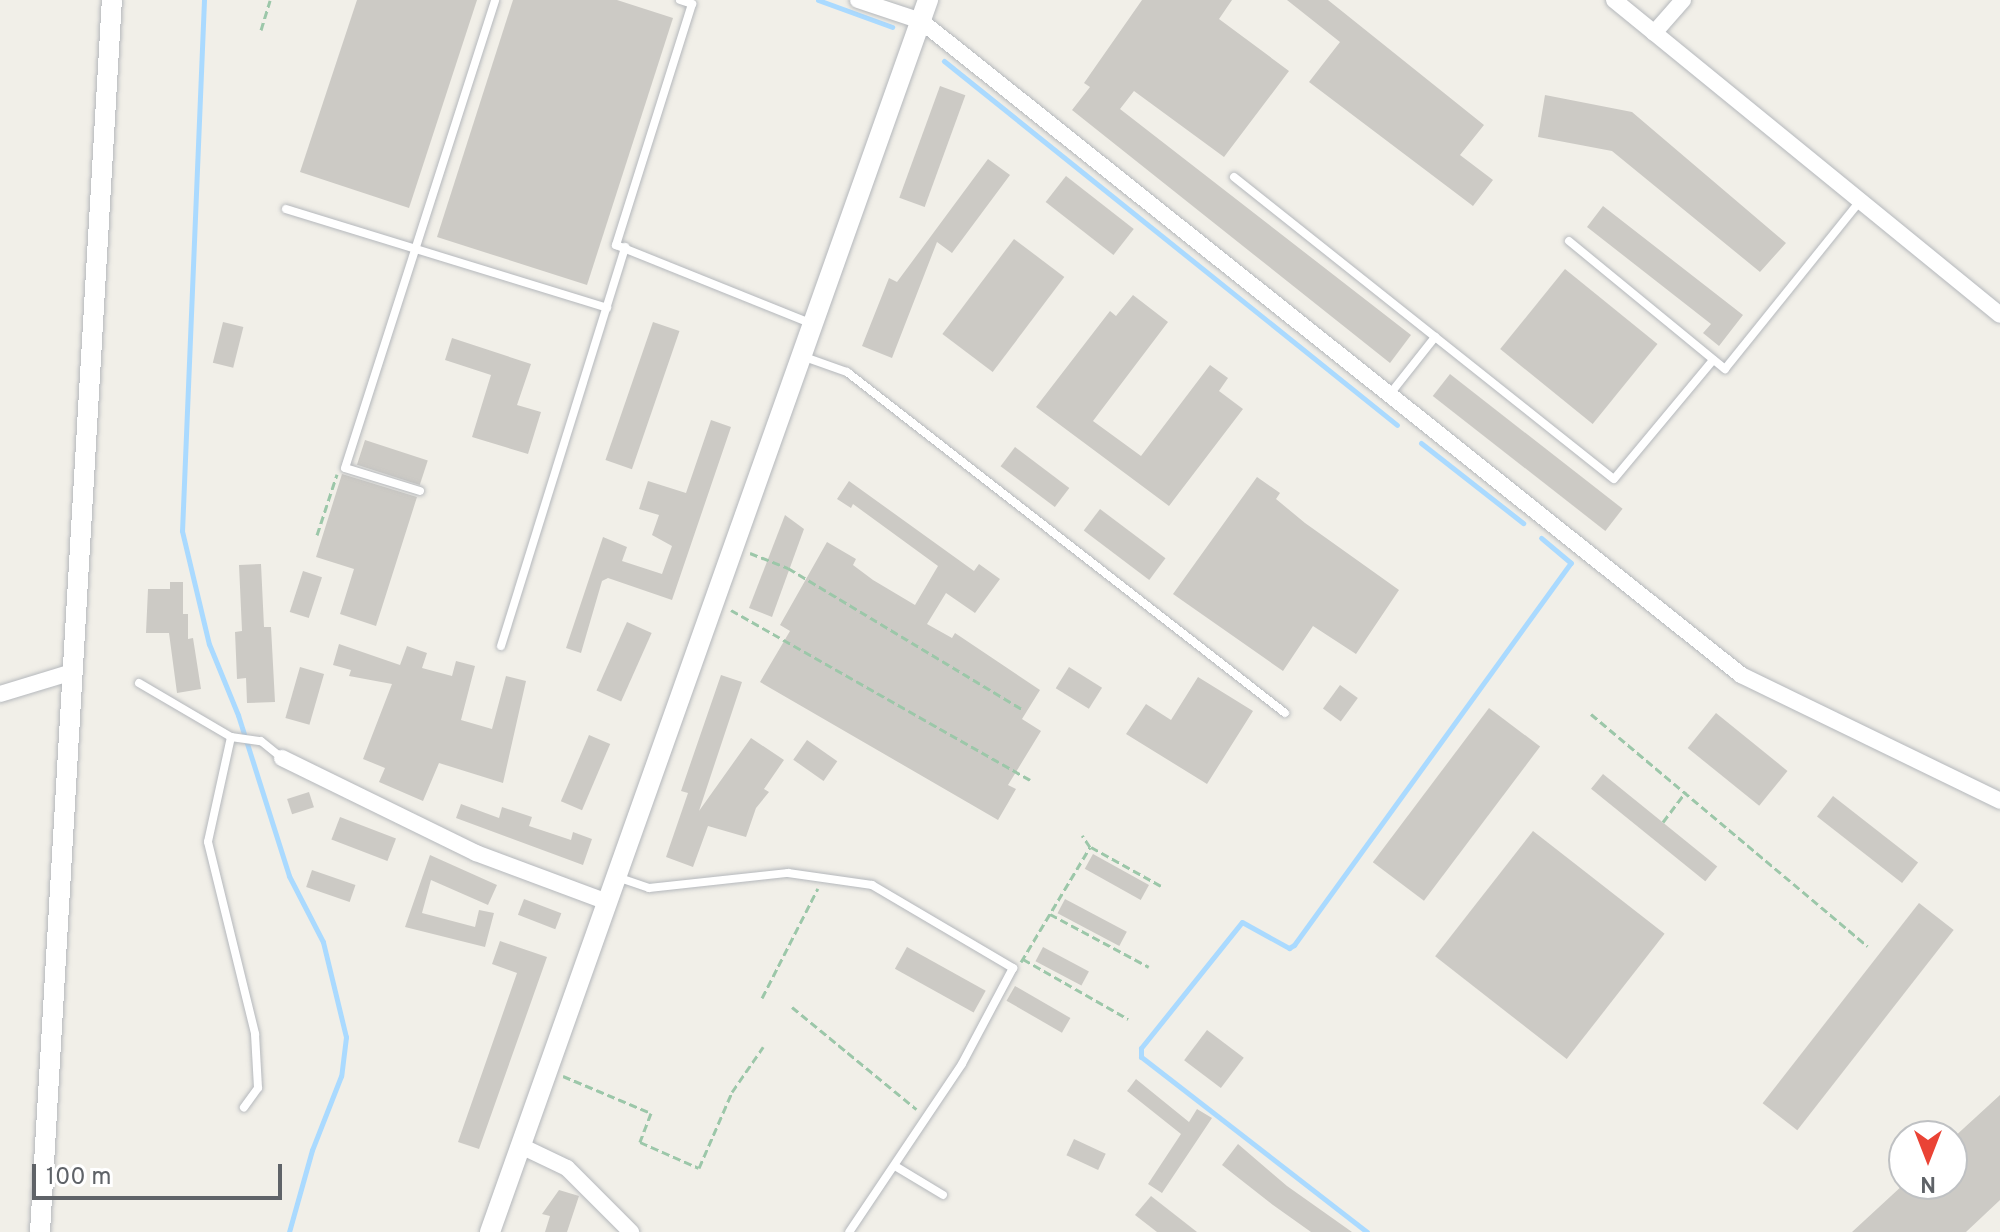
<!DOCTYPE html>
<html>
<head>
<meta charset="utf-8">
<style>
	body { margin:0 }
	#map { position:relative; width:2000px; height:1232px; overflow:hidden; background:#f1efe8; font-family:Overpass,sans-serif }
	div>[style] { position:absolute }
	.stream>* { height:5px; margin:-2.5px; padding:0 2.5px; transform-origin:2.5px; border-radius:2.5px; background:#aadaff }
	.building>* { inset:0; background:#cccac5; transform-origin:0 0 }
	.path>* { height:3px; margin-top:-1.5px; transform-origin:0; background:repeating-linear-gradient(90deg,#9cc7a9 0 8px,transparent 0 12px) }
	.roads { filter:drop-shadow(0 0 2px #b5b8bc) drop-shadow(0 0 2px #b5b8bc) }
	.service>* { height:8px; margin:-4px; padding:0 4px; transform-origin:4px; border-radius:4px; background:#fff }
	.minor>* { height:16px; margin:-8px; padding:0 8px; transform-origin:8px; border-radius:8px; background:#fff }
	.tertiary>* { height:20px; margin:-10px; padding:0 10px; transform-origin:10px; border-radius:10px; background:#fff }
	span { translate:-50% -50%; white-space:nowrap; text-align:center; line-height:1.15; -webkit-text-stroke:6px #fff; paint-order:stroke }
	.north { position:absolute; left:1888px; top:1120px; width:80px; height:80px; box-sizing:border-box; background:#fff; border:2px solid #bfc1c3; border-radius:50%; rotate:180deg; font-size:22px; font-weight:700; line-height:32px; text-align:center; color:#5f6368 }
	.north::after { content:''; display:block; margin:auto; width:28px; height:36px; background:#ea4335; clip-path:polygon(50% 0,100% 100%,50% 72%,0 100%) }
	.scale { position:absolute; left:32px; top:1164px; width:250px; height:36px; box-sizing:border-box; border:4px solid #5f6368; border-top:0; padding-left:10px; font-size:24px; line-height:28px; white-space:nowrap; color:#5f6368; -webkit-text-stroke:6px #fff; paint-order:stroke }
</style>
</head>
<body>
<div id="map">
	<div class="stream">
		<i style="left:204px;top:0;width:531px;rotate:92.37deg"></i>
		<i style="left:182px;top:531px;width:116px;rotate:76.6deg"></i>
		<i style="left:209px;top:644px;width:77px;rotate:67.8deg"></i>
		<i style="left:238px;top:715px;width:169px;rotate:72.4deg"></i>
		<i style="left:289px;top:876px;width:74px;rotate:62.7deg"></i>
		<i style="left:323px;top:942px;width:98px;rotate:76.4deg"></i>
		<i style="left:346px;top:1037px;width:39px;rotate:97deg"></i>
		<i style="left:341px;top:1076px;width:79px;rotate:111.4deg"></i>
		<i style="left:312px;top:1150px;width:85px;rotate:105.7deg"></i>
		<i style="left:818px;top:0;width:79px;rotate:20deg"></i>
		<i style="left:944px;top:61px;width:581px;rotate:38.78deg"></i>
		<i style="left:1421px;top:443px;width:130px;rotate:38.1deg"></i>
		<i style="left:1367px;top:1232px;width:286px;rotate:-142.2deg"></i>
		<i style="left:1141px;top:1057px;width:9px;rotate:-90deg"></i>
		<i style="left:1141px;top:1048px;width:161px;rotate:-51.3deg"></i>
		<i style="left:1242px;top:922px;width:54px;rotate:29deg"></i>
		<i style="left:1289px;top:948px;width:6px;rotate:-31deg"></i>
		<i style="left:1294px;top:945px;width:472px;rotate:-54.1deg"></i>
		<i style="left:1571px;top:563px;width:39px;rotate:-140deg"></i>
	</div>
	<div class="building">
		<i style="clip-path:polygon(357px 0,477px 0,409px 208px,300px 172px)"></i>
		<i style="clip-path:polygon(513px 0,617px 0,673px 18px,587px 285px,437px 237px)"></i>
		<i style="clip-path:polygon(1142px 0,1232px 0,1219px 19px,1289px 71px,1224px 157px,1134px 91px,1120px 109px,1411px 335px,1390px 363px,1072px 110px,1090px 87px,1084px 83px)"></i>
		<i style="clip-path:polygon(1287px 0,1328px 0,1484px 125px,1460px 155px,1493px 180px,1473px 206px,1309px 82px,1340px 42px)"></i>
		<i style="left:940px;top:86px;width:27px;height:119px;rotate:20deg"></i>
		<i style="clip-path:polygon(1545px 95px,1632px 112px,1786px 243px,1760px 272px,1612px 151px,1538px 137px)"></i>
		<i style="clip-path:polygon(988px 159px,1010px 175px,952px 253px,937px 242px,892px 358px,862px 346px,889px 278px,897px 282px)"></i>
		<i style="left:1066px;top:176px;width:86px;height:33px;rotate:38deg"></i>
		<i style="clip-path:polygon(1603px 206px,1743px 315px,1719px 346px,1703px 333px,1711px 324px,1587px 227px)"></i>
		<i style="left:1014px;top:239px;width:63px;height:119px;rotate:37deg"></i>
		<i style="left:1565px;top:269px;width:119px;height:103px;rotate:39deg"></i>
		<i style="clip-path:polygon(1133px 295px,1168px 322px,1093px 421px,1141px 456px,1210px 365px,1228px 378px,1219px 391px,1243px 409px,1169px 506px,1036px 407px,1110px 311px,1116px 316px)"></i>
		<i style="left:223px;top:322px;width:21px;height:42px;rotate:14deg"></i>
		<i style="left:653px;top:322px;width:28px;height:146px;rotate:19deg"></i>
		<i style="clip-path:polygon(452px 338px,531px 364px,517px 405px,541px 412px,528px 454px,472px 437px,491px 375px,445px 360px)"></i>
		<i style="left:1450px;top:374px;width:219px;height:28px;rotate:38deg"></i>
		<i style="clip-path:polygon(711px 420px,731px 427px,672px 600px,608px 578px,602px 581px,581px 653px,566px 648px,603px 537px,627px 547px,622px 561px,662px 574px,672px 546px,652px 535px,659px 515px,639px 509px,648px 481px,686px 493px)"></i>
		<i style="left:365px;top:440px;width:66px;height:26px;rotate:18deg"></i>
		<i style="left:1015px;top:447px;width:68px;height:24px;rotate:37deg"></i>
		<i style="clip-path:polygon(342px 474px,417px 497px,376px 626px,340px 614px,354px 569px,316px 557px)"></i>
		<i style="clip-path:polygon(1257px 477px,1280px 493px,1276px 499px,1305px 523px,1399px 590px,1356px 654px,1313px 626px,1283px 671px,1173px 594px)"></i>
		<i style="clip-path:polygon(849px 481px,974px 571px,979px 564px,1000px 579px,975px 613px,946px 593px,927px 624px,952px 638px,955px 633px,1040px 690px,1022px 719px,1041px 731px,1008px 785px,1016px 789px,998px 820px,760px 682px,790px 631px,780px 625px,827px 542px,856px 559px,853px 565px,873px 580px,915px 605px,938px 566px,853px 504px,851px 508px,837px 499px)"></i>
		<i style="left:1100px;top:509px;width:82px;height:27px;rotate:37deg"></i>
		<i style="clip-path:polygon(785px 515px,804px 529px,772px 617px,749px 608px)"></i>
		<i style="clip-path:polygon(261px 564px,264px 627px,271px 627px,275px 702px,247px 703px,246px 678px,237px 679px,235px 632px,242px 631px,239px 565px)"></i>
		<i style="left:303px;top:571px;width:20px;height:43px;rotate:18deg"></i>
		<i style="clip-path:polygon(170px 582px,183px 582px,183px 614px,188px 614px,188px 639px,193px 638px,201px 689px,177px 693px,169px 633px,146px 633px,148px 589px,170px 589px)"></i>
		<i style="left:627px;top:622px;width:27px;height:75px;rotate:24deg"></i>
		<i style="clip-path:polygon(339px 644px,400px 665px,407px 646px,427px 653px,422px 668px,452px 676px,456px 661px,475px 666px,461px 720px,492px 729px,506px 676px,526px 681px,503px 783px,439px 763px,423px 801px,379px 782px,385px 768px,363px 759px,392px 684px,349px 676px,351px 670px,333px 665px)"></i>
		<i style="left:300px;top:667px;width:25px;height:53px;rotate:16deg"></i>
		<i style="left:1069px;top:667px;width:39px;height:25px;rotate:32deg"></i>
		<i style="clip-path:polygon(721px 675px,742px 682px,699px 811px,751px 738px,784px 760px,764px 789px,769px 792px,756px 808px,746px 837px,708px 826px,693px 867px,666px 857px,688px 793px,681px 791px)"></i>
		<i style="clip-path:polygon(1198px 677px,1253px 711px,1207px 784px,1126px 734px,1146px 704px,1171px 720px)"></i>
		<i style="left:1340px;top:685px;width:22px;height:29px;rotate:36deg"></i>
		<i style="left:1489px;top:708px;width:64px;height:193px;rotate:37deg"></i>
		<i style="left:1716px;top:713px;width:92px;height:45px;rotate:39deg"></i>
		<i style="left:589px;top:735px;width:23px;height:72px;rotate:23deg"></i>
		<i style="left:807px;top:740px;width:37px;height:24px;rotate:35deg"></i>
		<i style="left:1603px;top:774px;width:147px;height:19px;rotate:39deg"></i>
		<i style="left:309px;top:792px;width:16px;height:23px;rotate:72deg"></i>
		<i style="left:1833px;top:796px;width:108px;height:26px;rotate:38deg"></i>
		<i style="clip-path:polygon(461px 804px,499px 818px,502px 807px,532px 817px,529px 826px,571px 840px,573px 832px,592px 839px,583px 865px,456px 818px)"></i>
		<i style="left:340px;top:817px;width:60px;height:24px;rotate:21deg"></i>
		<i style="left:1533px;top:831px;width:167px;height:159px;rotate:38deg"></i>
		<i style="left:1093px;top:854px;width:64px;height:17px;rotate:29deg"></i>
		<i style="clip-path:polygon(430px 855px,497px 885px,488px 905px,431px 880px,422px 913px,475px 927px,479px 910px,494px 913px,485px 947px,405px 927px)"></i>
		<i style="left:312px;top:870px;width:46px;height:18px;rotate:19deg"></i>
		<i style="left:524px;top:899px;width:40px;height:17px;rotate:21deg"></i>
		<i style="left:1065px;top:899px;width:70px;height:16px;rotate:28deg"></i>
		<i style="left:1919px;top:903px;width:44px;height:254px;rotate:38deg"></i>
		<i style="clip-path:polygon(500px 941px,547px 957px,479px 1149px,458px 1142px,517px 973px,492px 964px)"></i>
		<i style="left:907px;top:947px;width:90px;height:25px;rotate:29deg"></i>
		<i style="left:1043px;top:947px;width:52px;height:16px;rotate:28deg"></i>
		<i style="left:1015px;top:986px;width:64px;height:17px;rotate:30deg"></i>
		<i style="left:1207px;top:1030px;width:46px;height:38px;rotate:37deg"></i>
		<i style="clip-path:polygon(1136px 1079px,1189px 1122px,1197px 1109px,1212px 1118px,1162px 1193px,1148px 1184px,1181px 1134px,1127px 1091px)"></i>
		<i style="clip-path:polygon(2000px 1095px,2000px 1200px,1966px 1232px,1852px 1232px,1904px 1184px,1952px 1184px,1952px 1139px)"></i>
		<i style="left:1074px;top:1139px;width:35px;height:18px;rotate:25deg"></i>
		<i style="clip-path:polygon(1238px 1144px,1287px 1186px,1352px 1232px,1311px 1232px,1273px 1205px,1222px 1165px)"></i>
		<i style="clip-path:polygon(559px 1190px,579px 1196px,567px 1232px,545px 1232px,550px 1216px,542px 1214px)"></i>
		<i style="clip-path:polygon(1151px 1196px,1197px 1232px,1157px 1232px,1135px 1215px)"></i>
	</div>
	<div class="path">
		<i style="left:261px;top:30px;width:31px;rotate:-73deg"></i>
		<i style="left:317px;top:535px;width:64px;rotate:-71.8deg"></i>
		<i style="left:750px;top:553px;width:41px;rotate:21.5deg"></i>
		<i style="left:788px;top:568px;width:275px;rotate:31.1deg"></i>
		<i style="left:731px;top:610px;width:344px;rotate:29.6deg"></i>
		<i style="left:1591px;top:714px;width:361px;rotate:40deg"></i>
		<i style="left:1663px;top:822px;width:38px;rotate:-53deg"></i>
		<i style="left:1091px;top:847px;width:80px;rotate:29.1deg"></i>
		<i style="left:1050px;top:914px;width:112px;rotate:28.2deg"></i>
		<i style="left:1023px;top:959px;width:121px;rotate:29.7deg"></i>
		<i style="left:1021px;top:962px;width:134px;rotate:-59deg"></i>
		<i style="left:1090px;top:847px;width:14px;rotate:-124deg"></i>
		<i style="left:762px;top:998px;width:123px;rotate:-63deg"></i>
		<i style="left:792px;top:1007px;width:161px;rotate:39.4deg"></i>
		<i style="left:563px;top:1076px;width:95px;rotate:22.8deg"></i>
		<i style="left:651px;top:1113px;width:31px;rotate:111deg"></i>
		<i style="left:640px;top:1142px;width:64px;rotate:23.8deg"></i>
		<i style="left:699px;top:1168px;width:83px;rotate:-66.5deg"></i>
		<i style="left:732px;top:1092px;width:55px;rotate:-55.4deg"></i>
	</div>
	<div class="roads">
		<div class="service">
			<i style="left:680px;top:0;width:13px;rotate:18deg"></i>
			<i style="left:692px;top:4px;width:253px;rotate:107.5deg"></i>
			<i style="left:616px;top:245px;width:209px;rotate:21.9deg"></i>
			<i style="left:1234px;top:177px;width:485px;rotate:38.5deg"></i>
			<i style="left:1614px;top:479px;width:155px;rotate:-50.2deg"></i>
			<i style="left:286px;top:209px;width:336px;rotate:17.1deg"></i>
			<i style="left:1569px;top:241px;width:202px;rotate:39.4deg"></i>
			<i style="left:1725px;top:369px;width:216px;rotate:-51.2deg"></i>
			<i style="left:802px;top:356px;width:48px;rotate:19.6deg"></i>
			<i style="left:847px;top:372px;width:555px;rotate:37.9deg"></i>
			<i style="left:1390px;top:394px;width:73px;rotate:-51.7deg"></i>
			<i style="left:420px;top:491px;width:78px;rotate:-163deg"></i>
			<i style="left:345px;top:468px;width:491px;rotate:-72.2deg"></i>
			<i style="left:501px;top:646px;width:418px;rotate:-72.7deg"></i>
			<i style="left:139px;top:683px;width:107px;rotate:30.4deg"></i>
			<i style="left:231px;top:737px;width:30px;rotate:8deg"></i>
			<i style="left:261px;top:741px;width:27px;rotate:39deg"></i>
			<i style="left:231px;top:737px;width:107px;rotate:102.4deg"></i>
			<i style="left:208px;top:842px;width:198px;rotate:76.2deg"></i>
			<i style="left:255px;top:1034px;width:54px;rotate:86.8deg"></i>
			<i style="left:258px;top:1088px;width:24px;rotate:126deg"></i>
			<i style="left:617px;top:877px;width:34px;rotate:19deg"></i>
			<i style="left:649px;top:888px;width:140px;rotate:-6.2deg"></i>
			<i style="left:788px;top:873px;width:85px;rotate:8.1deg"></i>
			<i style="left:872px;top:885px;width:164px;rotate:30.5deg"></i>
			<i style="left:1013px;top:968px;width:109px;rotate:118deg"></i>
			<i style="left:962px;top:1064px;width:202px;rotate:123.9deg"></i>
			<i style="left:895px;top:1166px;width:56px;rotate:31.1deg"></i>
		</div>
		<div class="minor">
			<i style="left:858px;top:0;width:66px;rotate:18.4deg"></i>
			<i style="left:921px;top:21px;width:1049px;rotate:38.57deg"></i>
			<i style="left:1741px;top:675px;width:288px;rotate:25.9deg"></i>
			<i style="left:1614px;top:0;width:498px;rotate:39.2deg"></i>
			<i style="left:1654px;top:33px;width:44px;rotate:-48.7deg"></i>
			<i style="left:0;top:694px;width:72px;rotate:-16.9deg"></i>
			<i style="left:282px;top:758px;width:216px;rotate:26.1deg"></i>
			<i style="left:476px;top:853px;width:140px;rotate:20.5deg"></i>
			<i style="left:521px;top:1146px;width:51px;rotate:25.6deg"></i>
			<i style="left:567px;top:1168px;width:91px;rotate:45deg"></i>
		</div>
		<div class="tertiary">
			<i style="left:40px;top:1232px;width:1234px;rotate:-86.66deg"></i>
			<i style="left:490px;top:1232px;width:1308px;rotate:-70.43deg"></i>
		</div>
	</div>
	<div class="north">N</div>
	<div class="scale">100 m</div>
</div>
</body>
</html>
